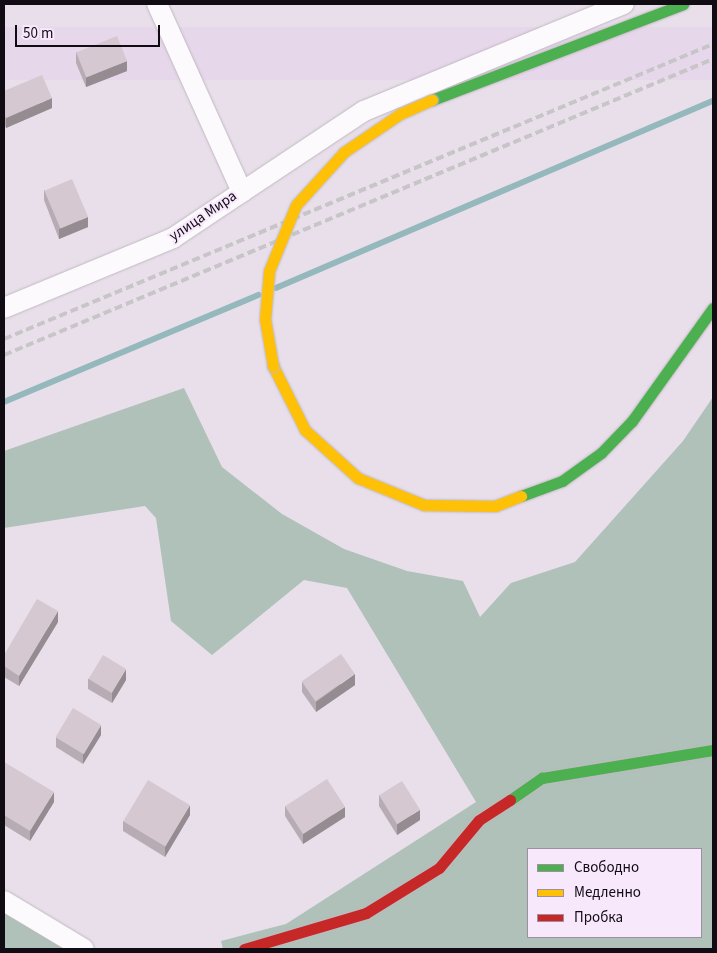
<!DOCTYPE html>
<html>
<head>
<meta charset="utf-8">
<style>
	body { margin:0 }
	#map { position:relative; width:717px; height:953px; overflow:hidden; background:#e8dfea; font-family:"Source Sans 3",sans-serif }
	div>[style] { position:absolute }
	.built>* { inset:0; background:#e6d7ea; transform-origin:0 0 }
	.forest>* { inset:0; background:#afc1b8 }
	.stream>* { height:5.5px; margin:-2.75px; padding:0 2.75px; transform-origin:2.75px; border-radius:2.75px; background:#95b8bc }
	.roads { filter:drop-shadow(0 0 1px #c0b9c2) drop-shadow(0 0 1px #c0b9c2) }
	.street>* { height:20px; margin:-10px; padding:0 10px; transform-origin:10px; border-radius:10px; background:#fcfafc }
	.fast>* { height:11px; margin:-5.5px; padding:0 5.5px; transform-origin:5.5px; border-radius:5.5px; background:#4caf50 }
	.slow>* { height:11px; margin:-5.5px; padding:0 5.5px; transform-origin:5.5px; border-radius:5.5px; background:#ffc107 }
	.jam>* { height:11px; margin:-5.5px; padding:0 5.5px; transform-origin:5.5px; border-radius:5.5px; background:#c62828 }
	.rail>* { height:4px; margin-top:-2px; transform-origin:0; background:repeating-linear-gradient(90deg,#c7c5c7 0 8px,transparent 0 12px) }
	.bridges { filter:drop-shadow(0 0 1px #c0b9c2) drop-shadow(0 0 1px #c0b9c2) }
	.slow-bridge>* { height:11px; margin:-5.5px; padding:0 5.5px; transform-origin:5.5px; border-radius:5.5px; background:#ffc107 }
	.wall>* { inset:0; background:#b7acb4 }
	.shaded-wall>* { inset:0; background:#958c92 }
	.building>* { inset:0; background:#d5c8d1; transform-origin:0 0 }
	span { translate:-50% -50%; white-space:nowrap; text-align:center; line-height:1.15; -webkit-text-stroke:4px #f8e8fc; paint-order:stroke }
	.street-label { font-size:15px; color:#110c13 }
	.frame { position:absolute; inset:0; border:5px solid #110c13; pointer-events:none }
	.legend { position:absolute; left:527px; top:848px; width:175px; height:90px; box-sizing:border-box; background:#f8e8fc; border:1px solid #9c909f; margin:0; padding:6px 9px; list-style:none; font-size:15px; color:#110c13 }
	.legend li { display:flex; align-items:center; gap:10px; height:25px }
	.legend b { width:25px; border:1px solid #9c909f }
	.scale { position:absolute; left:15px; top:25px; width:145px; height:22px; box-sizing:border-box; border:2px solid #110c13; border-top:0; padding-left:6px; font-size:15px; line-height:18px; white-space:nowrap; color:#110c13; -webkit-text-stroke:4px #f8e8fc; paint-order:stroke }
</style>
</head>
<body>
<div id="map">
	<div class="built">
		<i style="left:713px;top:27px;width:53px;height:768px;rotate:90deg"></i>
	</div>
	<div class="forest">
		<i style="clip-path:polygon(evenodd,184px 388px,222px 467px,282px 514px,344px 549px,407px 571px,463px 581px,480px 617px,511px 583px,575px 562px,683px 441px,713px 397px,713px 949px,223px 949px,221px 941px,286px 924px,476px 802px,347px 588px,304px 580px,212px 655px,171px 621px,156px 518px,145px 506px,4px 528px,4px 451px,184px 388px,528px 849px,701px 849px,701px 937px,528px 937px,528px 849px)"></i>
		<i style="clip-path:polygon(4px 912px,75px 949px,4px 949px)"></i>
	</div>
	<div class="stream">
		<i style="left:276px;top:288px;width:475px;rotate:-23.2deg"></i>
		<i style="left:4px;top:402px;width:276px;rotate:-22.8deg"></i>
	</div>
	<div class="roads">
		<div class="street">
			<i style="left:242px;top:192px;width:146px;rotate:-33.6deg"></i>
			<i style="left:364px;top:111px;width:281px;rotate:-22.4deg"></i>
			<i style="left:4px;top:308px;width:183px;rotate:-22.5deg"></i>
			<i style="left:173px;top:238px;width:83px;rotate:-33.7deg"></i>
			<i style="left:242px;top:192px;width:206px;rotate:-114.3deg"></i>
			<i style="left:4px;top:901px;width:93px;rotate:31deg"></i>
		</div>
		<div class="fast">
			<i style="left:432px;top:100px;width:269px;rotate:-20.9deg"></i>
			<i style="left:521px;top:496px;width:44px;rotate:-20.1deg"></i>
			<i style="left:562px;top:481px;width:48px;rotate:-35.7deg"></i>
			<i style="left:601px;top:453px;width:45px;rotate:-45.9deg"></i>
			<i style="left:632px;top:421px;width:139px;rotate:-54.4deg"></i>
			<i style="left:510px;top:800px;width:39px;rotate:-35deg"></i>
			<i style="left:542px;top:778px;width:173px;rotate:-9.3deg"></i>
		</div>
		<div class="slow">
			<i style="left:273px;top:366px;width:72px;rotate:63.4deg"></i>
			<i style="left:305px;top:430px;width:72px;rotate:42.2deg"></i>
			<i style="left:358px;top:478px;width:71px;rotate:22.2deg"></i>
			<i style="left:424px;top:505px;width:71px;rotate:0.8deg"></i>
			<i style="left:495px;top:506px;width:28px;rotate:-21deg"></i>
		</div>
		<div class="jam">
			<i style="left:244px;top:949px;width:127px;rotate:-16.4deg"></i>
			<i style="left:366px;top:913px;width:86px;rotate:-31.7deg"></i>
			<i style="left:439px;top:868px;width:62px;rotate:-50.2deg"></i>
			<i style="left:479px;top:820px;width:37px;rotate:-33deg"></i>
		</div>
	</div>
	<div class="rail">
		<i style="left:4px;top:339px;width:768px;rotate:-22.59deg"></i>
		<i style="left:4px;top:355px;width:768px;rotate:-22.66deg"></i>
	</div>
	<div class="bridges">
		<div class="slow-bridge">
			<i style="left:273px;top:366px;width:48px;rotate:-99.7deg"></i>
			<i style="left:265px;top:319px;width:48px;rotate:-85.2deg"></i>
			<i style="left:269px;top:271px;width:71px;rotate:-67.8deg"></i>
			<i style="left:296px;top:205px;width:72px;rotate:-47.8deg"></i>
			<i style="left:344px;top:152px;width:68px;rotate:-34.2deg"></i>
			<i style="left:400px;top:114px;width:35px;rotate:-24deg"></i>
		</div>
	</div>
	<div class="wall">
		<i style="clip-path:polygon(76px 52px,127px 71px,86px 87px,76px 63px)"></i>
		<i style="clip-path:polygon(4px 91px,52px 108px,6px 128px,4px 124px)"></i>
		<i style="clip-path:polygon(44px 190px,88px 227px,59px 239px,44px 200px)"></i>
		<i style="clip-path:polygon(58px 622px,19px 686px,4px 677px,4px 655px)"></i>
		<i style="clip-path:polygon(88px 679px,126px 680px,112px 703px,88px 689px)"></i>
		<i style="clip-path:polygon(302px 682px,355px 685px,316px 712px,302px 692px)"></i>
		<i style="clip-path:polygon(101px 735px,83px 764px,56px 747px,56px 737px)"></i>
		<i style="clip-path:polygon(4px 762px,54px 802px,30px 841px,4px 825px)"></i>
		<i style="clip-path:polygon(379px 795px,420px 820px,397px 835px,379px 806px)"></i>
		<i style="clip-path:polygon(285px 806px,345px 817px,303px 844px,285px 816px)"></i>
		<i style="clip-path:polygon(190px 815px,165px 857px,123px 831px,123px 821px)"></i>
	</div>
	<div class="shaded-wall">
		<i style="clip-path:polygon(127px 61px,127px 71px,86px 87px,86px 77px)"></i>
		<i style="clip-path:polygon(52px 98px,52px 108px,6px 128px,6px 118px)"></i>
		<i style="clip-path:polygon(88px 217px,88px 227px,59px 239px,59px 229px)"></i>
		<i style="clip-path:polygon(58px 611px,58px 622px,19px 686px,19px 676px)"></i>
		<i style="clip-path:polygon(126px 669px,126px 680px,112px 703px,112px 693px)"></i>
		<i style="clip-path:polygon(355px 674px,355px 685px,316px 712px,316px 702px)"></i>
		<i style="clip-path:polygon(101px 725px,101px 735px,83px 764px,83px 754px)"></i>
		<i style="clip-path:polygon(54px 792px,54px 802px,30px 841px,30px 831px)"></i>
		<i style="clip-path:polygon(190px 805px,190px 815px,165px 857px,165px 847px)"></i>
		<i style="clip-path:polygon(345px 807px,345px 817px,303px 844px,303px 834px)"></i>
		<i style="clip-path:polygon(420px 810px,420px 820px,397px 835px,397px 824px)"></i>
	</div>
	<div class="building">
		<i style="left:117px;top:36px;width:27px;height:44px;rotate:68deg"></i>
		<i style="clip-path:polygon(42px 75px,52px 98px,6px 118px,4px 114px,4px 91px)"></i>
		<i style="left:72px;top:179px;width:41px;height:30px;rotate:67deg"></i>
		<i style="clip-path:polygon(37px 599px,58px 611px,19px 676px,4px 666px,4px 655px)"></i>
		<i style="left:341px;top:654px;width:24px;height:48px;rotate:55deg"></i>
		<i style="left:103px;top:655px;width:27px;height:28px;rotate:31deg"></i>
		<i style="left:73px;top:708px;width:33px;height:34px;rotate:31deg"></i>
		<i style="clip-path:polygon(4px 762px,54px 792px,30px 831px,4px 815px)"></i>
		<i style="left:327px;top:779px;width:33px;height:50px;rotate:57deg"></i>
		<i style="left:148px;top:780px;width:49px;height:48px;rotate:31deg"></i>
		<i style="left:402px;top:781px;width:34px;height:27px;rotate:58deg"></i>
	</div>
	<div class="street-label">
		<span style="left:203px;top:216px;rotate:-34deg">улица Мира</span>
	</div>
	<div class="frame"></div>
	<ul class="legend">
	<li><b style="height:6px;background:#4caf50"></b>Свободно</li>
	<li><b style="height:6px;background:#ffc107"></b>Медленно</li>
	<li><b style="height:6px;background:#c62828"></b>Пробка</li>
	</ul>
	<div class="scale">50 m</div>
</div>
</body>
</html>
